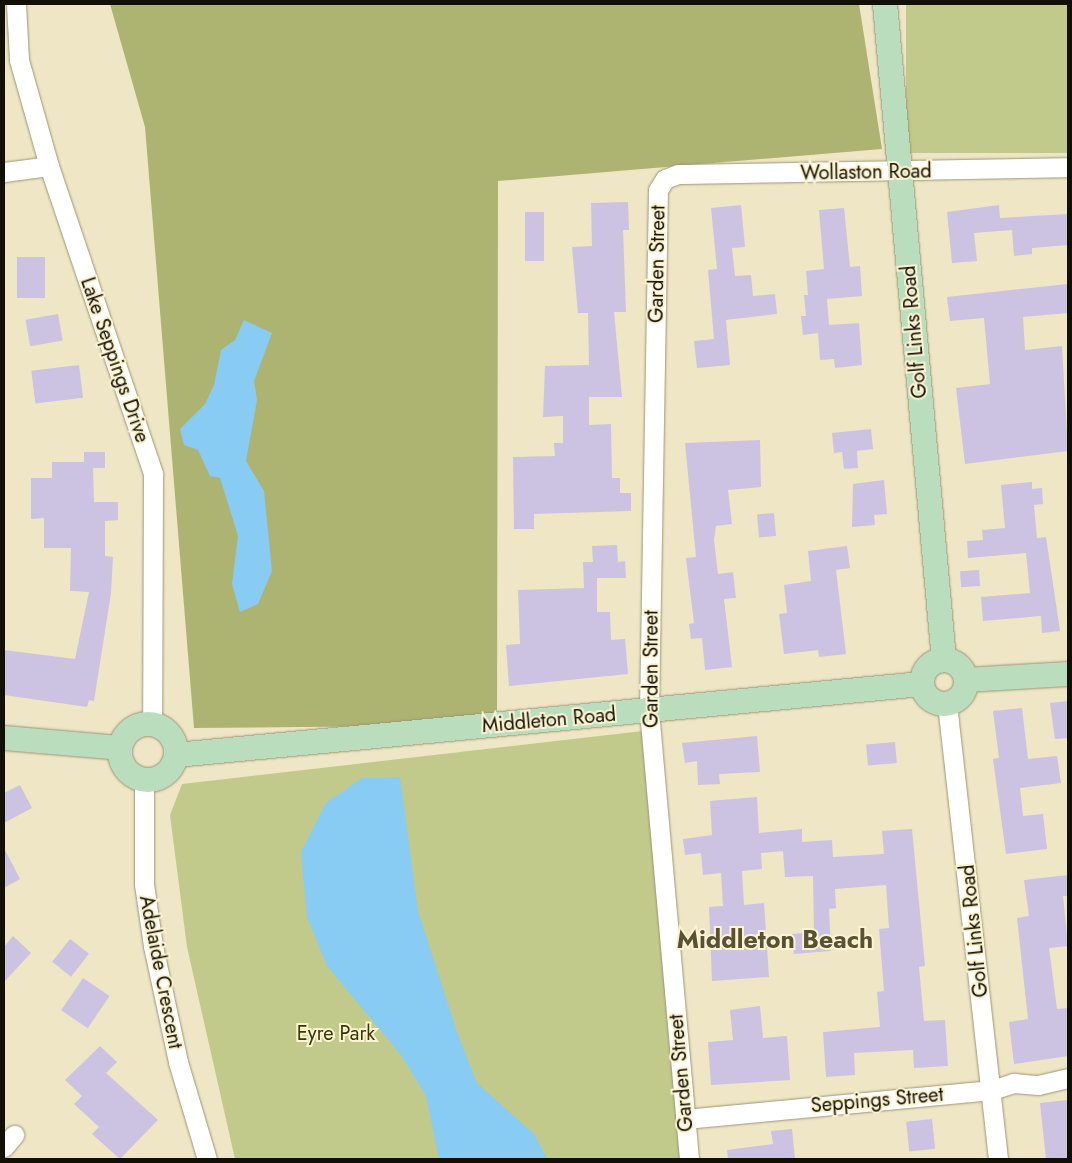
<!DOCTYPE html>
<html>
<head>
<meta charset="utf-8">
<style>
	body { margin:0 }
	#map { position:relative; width:1072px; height:1163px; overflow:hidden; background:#eee6c4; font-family:Jost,sans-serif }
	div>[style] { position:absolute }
	.green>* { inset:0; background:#c2ca8b; transform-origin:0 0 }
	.forest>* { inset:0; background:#adb472 }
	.water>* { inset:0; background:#88cbf3 }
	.building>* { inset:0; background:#ccc3e2; transform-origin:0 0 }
	.roads { filter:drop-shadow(0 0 1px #9d9576) drop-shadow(0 0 1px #9d9576) }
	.minor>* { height:19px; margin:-9.5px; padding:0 9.5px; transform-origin:9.5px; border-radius:9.5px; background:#fff }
	.major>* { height:24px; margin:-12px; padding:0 12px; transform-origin:12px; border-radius:12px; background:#baddbe }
	.major>.ring { margin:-12px; padding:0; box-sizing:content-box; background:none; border:24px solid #baddbe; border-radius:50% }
	span { translate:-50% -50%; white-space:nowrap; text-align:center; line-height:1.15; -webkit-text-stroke:4px #fcf3d1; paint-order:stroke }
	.street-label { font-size:20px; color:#120f05 }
	.park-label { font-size:20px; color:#343802 }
	.district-label { font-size:25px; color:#595134; font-weight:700 }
	.frame { position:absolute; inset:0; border:5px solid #120f05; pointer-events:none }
</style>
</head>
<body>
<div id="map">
	<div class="green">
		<i style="left:906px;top:4px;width:162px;height:149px"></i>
		<i style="clip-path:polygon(643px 731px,680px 1159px,235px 1159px,187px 947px,170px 815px,182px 784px)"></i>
	</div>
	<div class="forest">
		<i style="clip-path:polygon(110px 4px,859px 4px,882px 149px,498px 181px,497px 725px,194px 728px,145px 127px)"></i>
	</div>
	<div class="water">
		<i style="clip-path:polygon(244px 320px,272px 333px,254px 381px,257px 400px,246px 461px,264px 491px,272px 571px,258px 604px,240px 612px,232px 584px,238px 536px,220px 478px,210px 476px,198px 450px,184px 445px,180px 429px,205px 404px,214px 385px,221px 350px,235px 340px)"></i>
		<i style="clip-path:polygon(400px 777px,418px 911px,457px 1032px,477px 1083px,534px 1134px,547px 1159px,439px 1159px,426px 1096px,401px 1055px,327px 966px,307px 917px,301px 852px,326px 803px,362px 778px)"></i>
	</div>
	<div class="building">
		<i style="clip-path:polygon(628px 202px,629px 230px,623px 230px,626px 312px,614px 312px,622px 397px,589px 397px,589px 425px,611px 424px,612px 478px,620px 478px,620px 493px,631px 493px,631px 511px,534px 514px,534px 529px,514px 529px,513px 457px,555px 456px,554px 443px,563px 443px,563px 416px,543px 417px,545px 366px,589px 365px,588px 313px,578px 313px,572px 247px,592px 246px,591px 203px)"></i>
		<i style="clip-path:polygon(741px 205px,745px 247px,732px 248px,735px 276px,751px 275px,753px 296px,775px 294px,777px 314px,726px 320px,730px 365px,697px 368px,694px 341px,714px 339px,708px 270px,717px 269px,711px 208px)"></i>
		<i style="clip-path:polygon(999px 205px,1000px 218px,1068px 214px,1068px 245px,1032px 248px,1032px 254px,1014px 256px,1012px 230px,974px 233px,977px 261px,952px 263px,947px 212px)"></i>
		<i style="clip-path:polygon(844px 208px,850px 267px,860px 266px,862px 296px,827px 299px,829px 325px,859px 323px,862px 365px,835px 368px,834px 359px,820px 360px,818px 333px,803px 335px,801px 316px,806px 316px,804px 295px,808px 295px,806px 271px,824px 269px,819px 210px)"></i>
		<i style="left:525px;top:212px;width:19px;height:49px"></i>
		<i style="left:17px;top:257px;width:28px;height:41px"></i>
		<i style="clip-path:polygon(1068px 284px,1068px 313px,1023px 317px,1025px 350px,1062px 346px,1068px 451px,965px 464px,956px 388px,990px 384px,984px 318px,950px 321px,947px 297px)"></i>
		<i style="left:58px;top:314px;width:27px;height:33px;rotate:80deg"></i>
		<i style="left:79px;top:365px;width:33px;height:48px;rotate:83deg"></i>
		<i style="clip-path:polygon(871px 429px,873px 449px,857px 451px,858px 468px,844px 469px,842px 452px,834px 453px,832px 433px)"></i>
		<i style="clip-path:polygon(760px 440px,761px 487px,728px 490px,732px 524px,716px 526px,714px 540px,718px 574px,733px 572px,736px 598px,724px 599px,732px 667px,705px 670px,702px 638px,691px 639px,689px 624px,694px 623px,686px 558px,696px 557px,685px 443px)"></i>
		<i style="clip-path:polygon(84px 452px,105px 452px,105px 468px,93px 468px,94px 502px,118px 502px,118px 520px,105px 521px,105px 556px,113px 557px,111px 593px,94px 701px,89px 700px,87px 707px,4px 695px,4px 650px,75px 659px,89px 592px,70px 591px,71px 548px,44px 548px,44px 518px,31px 519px,31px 478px,52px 478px,52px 462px,84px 462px)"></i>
		<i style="clip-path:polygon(884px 480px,887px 514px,874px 515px,875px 525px,852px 527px,853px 484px)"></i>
		<i style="clip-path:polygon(1032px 482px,1032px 489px,1042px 488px,1043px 504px,1034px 505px,1037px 538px,1046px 537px,1060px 631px,1042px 633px,1041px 616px,983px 621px,981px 597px,1030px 593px,1026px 553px,968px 558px,967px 541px,983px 540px,982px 530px,1005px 528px,1001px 485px)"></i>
		<i style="left:774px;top:513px;width:23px;height:17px;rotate:85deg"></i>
		<i style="clip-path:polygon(617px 545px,618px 562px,625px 561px,626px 578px,597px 578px,597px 612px,610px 612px,611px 640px,625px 639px,628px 674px,509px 686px,506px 645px,520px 644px,518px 590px,584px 588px,583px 562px,593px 562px,592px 546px)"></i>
		<i style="clip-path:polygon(847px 546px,850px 568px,836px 570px,846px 654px,819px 657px,818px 650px,784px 654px,779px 614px,787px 613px,784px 585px,811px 581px,808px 551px)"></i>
		<i style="left:979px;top:570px;width:16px;height:19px;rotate:86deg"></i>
		<i style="clip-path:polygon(1068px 701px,1068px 738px,1055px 739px,1050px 703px)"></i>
		<i style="clip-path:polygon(1022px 708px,1028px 759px,1057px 756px,1061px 783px,1020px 788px,1023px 816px,1043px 814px,1047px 849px,1006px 854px,993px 759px,999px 758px,993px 711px)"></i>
		<i style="clip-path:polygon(757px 736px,760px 772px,719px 774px,720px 784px,698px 785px,697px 761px,685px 763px,682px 743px)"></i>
		<i style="left:895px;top:742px;width:21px;height:29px;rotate:85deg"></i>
		<i style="clip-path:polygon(20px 785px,32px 808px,4px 823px,4px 793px)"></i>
		<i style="clip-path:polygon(757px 797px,759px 833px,802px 829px,802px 842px,832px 840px,833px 857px,884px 854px,882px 831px,912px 829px,925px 966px,919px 967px,924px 1021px,945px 1020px,948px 1066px,914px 1068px,913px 1050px,854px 1053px,855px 1075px,826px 1077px,823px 1032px,880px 1027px,877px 992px,884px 991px,879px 929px,889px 928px,886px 885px,835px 889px,836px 908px,829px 909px,831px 951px,794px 954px,792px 934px,814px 932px,813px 876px,785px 877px,783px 851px,761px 853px,762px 869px,742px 871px,744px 905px,764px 903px,769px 977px,712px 981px,709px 907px,723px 906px,721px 873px,703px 875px,701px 853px,685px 855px,683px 839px,712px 835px,710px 801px)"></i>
		<i style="clip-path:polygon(4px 848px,20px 879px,4px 888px)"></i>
		<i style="clip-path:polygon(1068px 875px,1068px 896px,1063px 896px,1068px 946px,1049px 948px,1057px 1009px,1068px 1008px,1068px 1056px,1014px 1064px,1009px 1022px,1028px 1019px,1017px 918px,1029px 916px,1024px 880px)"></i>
		<i style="clip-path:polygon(13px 936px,31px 953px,4px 982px,4px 947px)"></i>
		<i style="left:70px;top:939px;width:24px;height:29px;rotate:38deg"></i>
		<i style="left:83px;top:978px;width:32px;height:39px;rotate:34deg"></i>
		<i style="clip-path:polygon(760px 1006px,763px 1038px,787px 1036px,790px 1080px,711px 1085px,708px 1042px,733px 1040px,730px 1010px)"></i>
		<i style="clip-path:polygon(100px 1046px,117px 1062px,106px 1073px,158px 1120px,120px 1159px,92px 1134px,99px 1127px,74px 1104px,82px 1096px,65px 1080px)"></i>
		<i style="clip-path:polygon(1068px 1100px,1068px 1159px,1046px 1159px,1040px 1103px)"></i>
		<i style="left:932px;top:1119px;width:30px;height:26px;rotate:84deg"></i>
		<i style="clip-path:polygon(792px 1129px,795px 1159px,728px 1159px,727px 1150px,773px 1144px,771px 1131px)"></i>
	</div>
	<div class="roads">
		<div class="minor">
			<i style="left:16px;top:4px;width:56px;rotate:86.9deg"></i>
			<i style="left:19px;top:60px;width:110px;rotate:74.2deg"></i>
			<i style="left:49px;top:166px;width:325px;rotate:71.3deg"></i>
			<i style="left:153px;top:474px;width:250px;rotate:90.2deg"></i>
			<i style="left:4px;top:172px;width:45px;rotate:-7.6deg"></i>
			<i style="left:947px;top:704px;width:458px;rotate:83.6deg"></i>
			<i style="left:144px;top:780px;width:104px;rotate:90deg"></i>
			<i style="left:144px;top:884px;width:63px;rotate:81.7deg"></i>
			<i style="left:153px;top:946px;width:119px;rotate:77.8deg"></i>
			<i style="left:178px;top:1062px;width:101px;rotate:73.4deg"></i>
			<i style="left:685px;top:1119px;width:308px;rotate:-5.4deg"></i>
			<i style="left:992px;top:1090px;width:23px;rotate:-18deg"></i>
			<i style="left:1014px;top:1083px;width:24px;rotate:5deg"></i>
			<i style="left:1038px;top:1085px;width:31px;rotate:-13deg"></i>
			<i style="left:4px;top:1147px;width:16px;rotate:-50deg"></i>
			<i style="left:689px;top:1159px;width:451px;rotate:-95.1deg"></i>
			<i style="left:649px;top:710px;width:520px;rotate:-89.01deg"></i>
			<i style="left:658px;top:190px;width:13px;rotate:-58deg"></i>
			<i style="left:665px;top:179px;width:14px;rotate:-21deg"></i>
			<i style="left:678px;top:174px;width:390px;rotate:-1deg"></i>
		</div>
		<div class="major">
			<i style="left:885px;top:4px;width:659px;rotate:84.86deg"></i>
			<i class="ring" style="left:922px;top:660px;width:20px;height:20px"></i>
			<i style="left:966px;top:680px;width:102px;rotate:-3.4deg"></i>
			<i class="ring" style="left:120px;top:724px;width:32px;height:32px"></i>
			<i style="left:4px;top:738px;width:116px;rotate:4.9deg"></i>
			<i style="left:176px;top:755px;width:749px;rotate:-5.44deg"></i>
		</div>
	</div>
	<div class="street-label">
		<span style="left:866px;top:172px;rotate:-1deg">Wollaston Road</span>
		<span style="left:657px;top:264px;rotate:-89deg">Garden Street</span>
		<span style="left:914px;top:332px;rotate:-95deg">Golf Links Road</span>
		<span style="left:115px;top:360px;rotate:71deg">Lake Seppings Drive</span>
		<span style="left:651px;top:669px;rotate:-90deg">Garden Street</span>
		<span style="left:549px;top:720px;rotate:-5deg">Middleton Road</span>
		<span style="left:974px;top:931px;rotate:-96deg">Golf Links Road</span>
		<span style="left:161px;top:972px;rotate:79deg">Adelaide Crescent</span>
		<span style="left:681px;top:1073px;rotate:-95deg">Garden Street</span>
		<span style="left:877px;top:1100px;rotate:-5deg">Seppings Street</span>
	</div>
	<div class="park-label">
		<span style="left:336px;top:1033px">Eyre Park</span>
	</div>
	<div class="district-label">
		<span style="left:775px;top:939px">Middleton Beach</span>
	</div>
	<div class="frame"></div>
</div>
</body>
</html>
